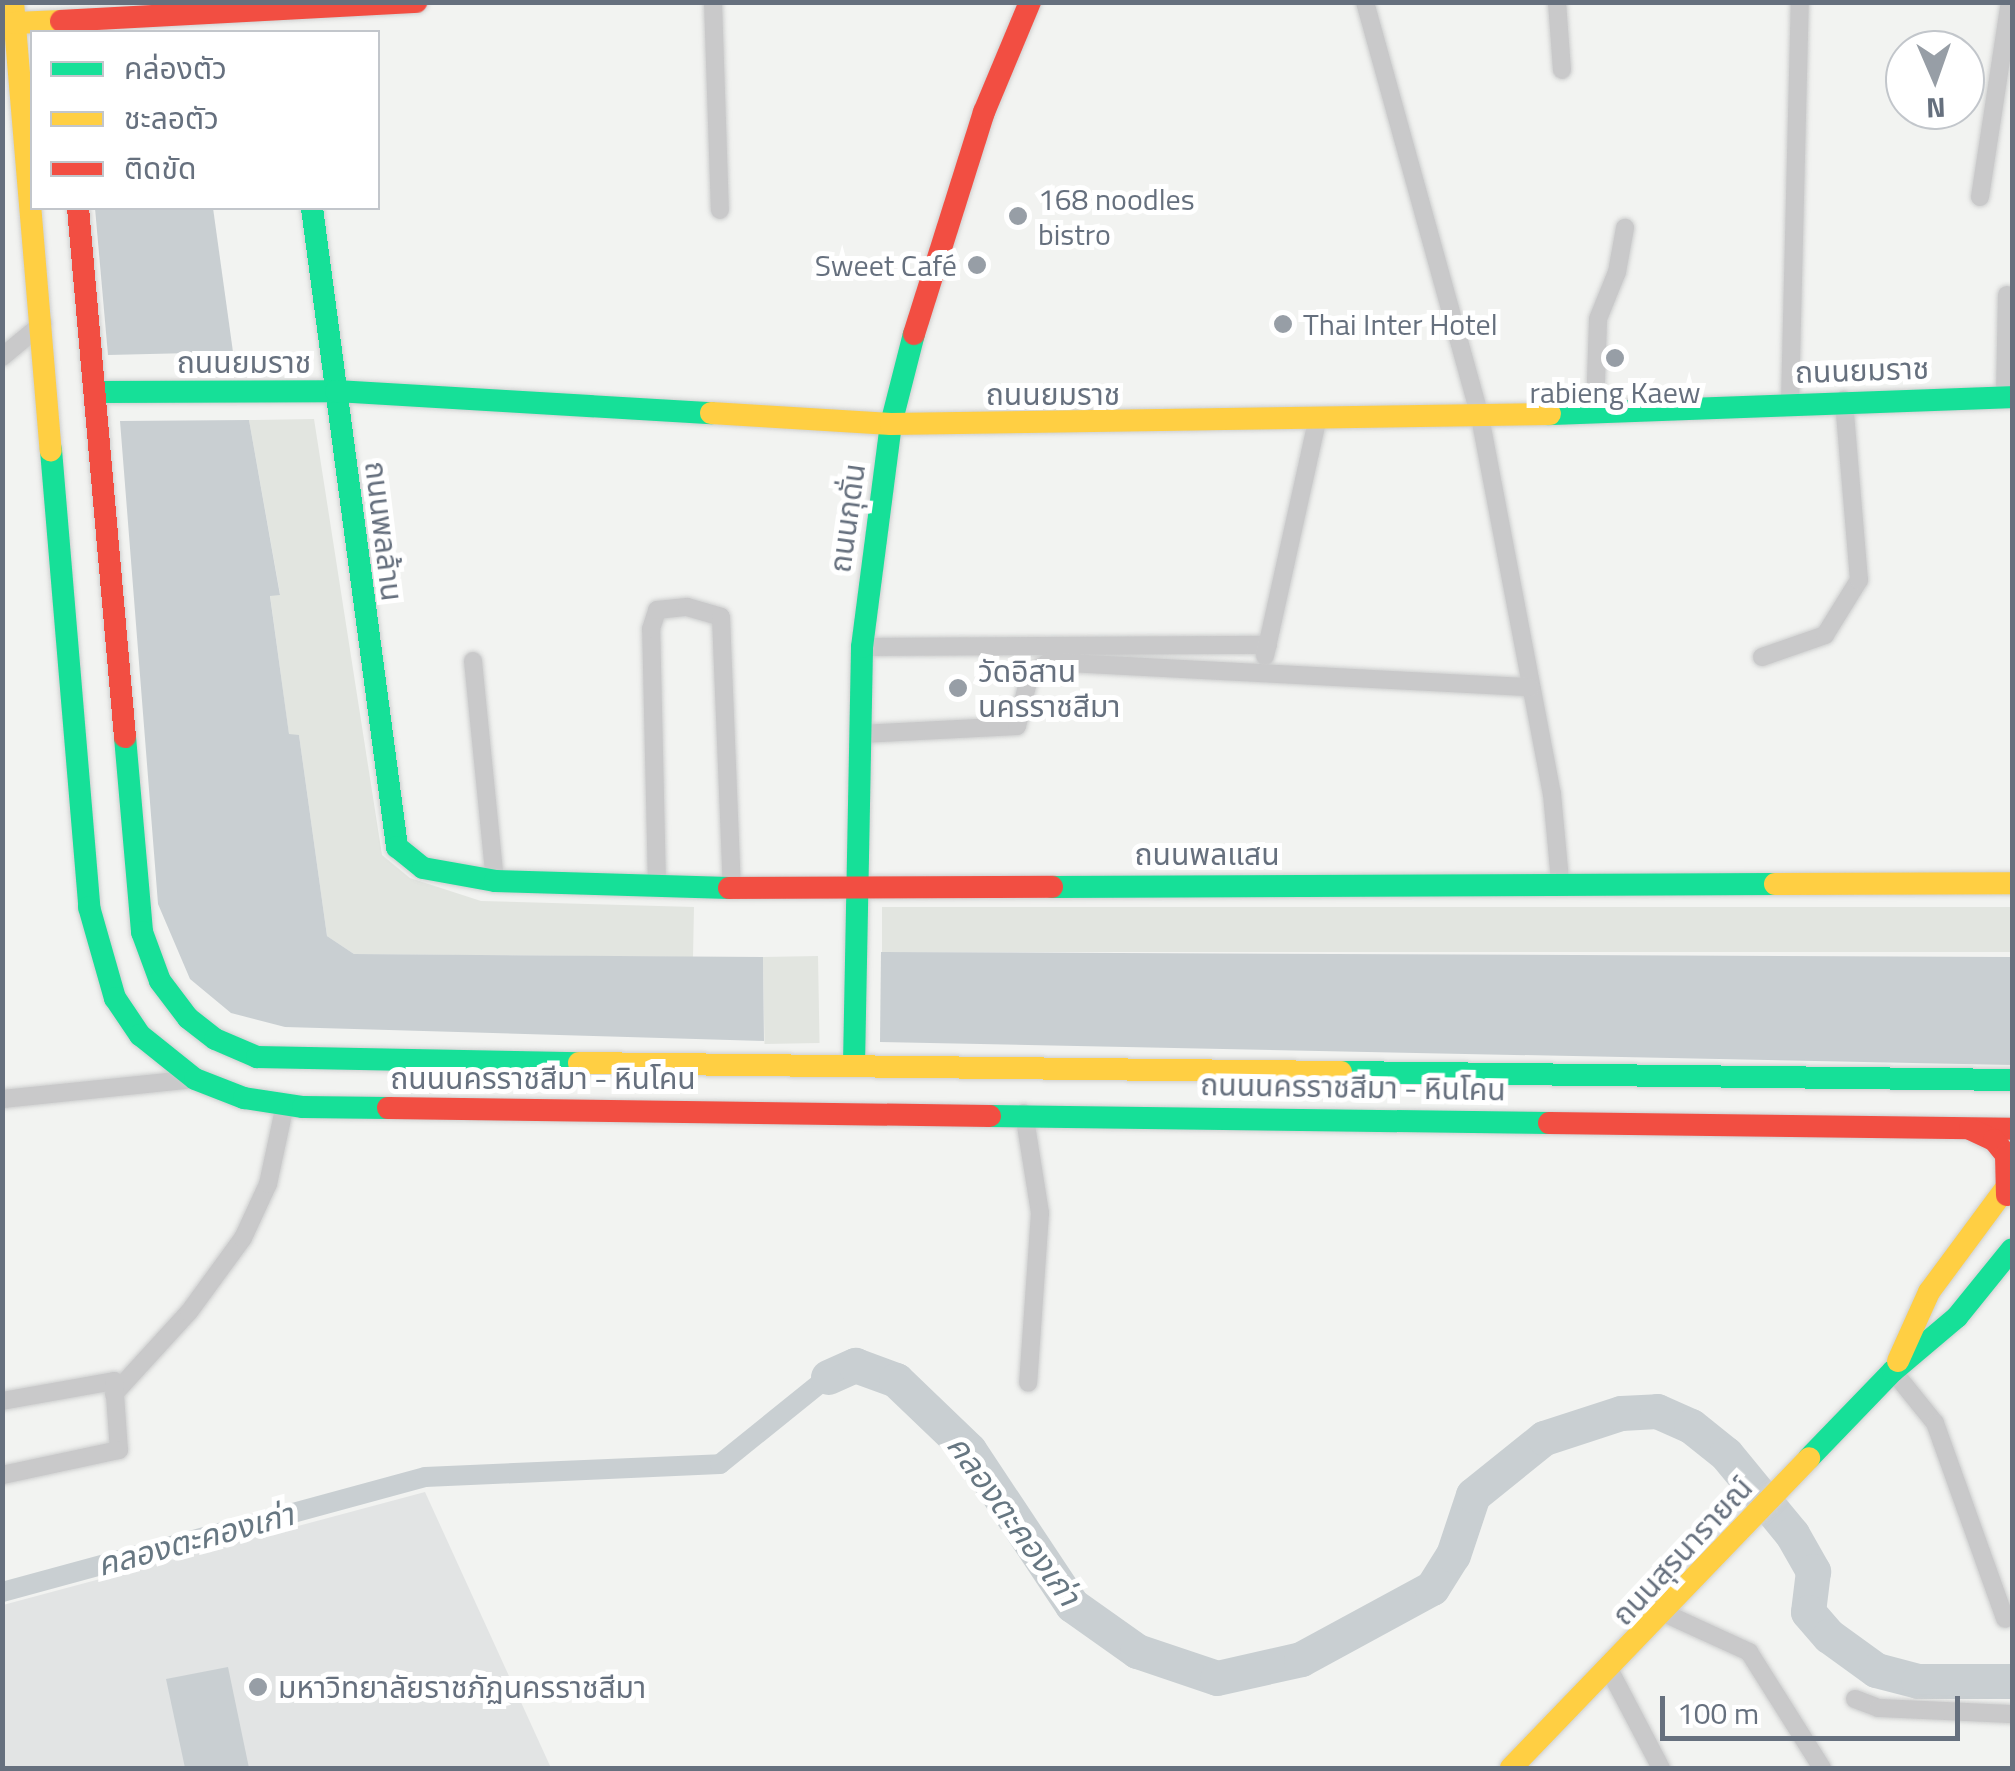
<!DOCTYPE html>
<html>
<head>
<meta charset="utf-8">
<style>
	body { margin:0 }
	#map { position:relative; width:2015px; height:1771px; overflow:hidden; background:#f2f3f1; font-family:"Titillium Web","Noto Sans Thai",sans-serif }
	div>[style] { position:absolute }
	.built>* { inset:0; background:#e2e4e4 }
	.green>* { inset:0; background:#e2e5e0; transform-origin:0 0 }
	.water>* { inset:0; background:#c9cfd2 }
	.canal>* { height:20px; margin:-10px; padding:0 10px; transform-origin:10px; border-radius:10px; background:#c9cfd2 }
	.river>* { height:35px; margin:-17.5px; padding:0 17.5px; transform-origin:17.5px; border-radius:17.5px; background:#c9cfd2 }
	.roads { filter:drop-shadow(0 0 2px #cecfcf) drop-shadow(0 0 2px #cecfcf) }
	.street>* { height:18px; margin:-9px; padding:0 9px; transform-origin:9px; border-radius:9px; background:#c9c9ca }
	.fast>* { height:22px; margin:-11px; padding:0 11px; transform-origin:11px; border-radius:11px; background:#16e098 }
	.slow>* { height:22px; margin:-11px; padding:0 11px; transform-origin:11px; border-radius:11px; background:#ffcf43 }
	.jam>* { height:22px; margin:-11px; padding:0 11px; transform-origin:11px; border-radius:11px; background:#f24e42 }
	.dots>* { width:28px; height:28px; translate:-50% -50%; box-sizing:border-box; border:5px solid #fff; border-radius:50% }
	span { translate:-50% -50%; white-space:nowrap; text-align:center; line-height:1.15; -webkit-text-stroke:10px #fff; paint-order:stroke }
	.poi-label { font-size:30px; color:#66707e }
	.left { translate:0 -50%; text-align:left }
	.right { translate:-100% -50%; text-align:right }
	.street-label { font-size:30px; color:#66707e }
	.water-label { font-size:32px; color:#677782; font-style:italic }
	.frame { position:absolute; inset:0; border:5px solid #66707e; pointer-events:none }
	.legend { position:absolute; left:30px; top:30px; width:350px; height:180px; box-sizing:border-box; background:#fff; border:2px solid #c2c6cb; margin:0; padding:12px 18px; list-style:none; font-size:30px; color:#66707e }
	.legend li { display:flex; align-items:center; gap:20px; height:50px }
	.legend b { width:50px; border:2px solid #c2c6cb }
	.north { position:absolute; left:1885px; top:30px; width:100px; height:100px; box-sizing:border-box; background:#fff; border:2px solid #c2c6cb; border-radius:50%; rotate:178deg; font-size:28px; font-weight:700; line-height:40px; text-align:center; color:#66707e }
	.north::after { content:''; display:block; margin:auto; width:35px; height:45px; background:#979ea6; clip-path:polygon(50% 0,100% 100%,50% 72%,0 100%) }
	.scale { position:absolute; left:1660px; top:1696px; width:300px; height:45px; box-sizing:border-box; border:5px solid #66707e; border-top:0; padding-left:12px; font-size:30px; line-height:35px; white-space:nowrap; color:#66707e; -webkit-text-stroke:8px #fff; paint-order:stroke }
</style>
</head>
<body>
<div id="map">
	<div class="built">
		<i style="clip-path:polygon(425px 1492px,551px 1768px,3px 1768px,3px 1605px)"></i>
	</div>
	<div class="green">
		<i style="clip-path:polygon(314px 419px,382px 855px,410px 878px,481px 901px,694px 907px,693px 957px,354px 954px,327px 936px,299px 735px,289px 735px,270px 595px,280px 594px,249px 420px)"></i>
		<i style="left:882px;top:907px;width:1130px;height:45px"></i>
		<i style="left:818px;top:956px;width:87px;height:55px;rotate:89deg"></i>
	</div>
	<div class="water">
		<i style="clip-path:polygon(95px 208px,213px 208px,233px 352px,108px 355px)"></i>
		<i style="clip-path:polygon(249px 420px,280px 595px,270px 596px,289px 734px,299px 735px,327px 936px,354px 954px,763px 957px,764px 1041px,285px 1027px,231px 1013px,190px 979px,158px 904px,120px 421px)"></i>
		<i style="clip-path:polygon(881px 952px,2012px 957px,2012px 1065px,880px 1042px)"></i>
		<i style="clip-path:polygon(228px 1667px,249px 1768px,185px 1768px,166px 1679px)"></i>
	</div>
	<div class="canal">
		<i style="left:2px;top:1592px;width:438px;rotate:-15.2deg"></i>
		<i style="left:425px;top:1477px;width:295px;rotate:-2.5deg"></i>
		<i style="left:720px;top:1464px;width:139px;rotate:-38.9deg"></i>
	</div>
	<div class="river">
		<i style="left:828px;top:1377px;width:30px;rotate:-24deg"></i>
		<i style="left:855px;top:1365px;width:44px;rotate:20.1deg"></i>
		<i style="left:896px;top:1380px;width:101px;rotate:43.8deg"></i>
		<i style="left:969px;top:1450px;width:186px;rotate:56.4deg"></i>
		<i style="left:1072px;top:1605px;width:80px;rotate:35.3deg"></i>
		<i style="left:1137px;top:1651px;width:84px;rotate:18.6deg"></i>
		<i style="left:1217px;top:1678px;width:86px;rotate:-12.7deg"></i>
		<i style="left:1301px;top:1659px;width:149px;rotate:-28.5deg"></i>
		<i style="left:1432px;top:1588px;width:39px;rotate:-58deg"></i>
		<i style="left:1453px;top:1555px;width:63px;rotate:-71.6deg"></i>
		<i style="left:1473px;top:1495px;width:91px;rotate:-38.8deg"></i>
		<i style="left:1544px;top:1438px;width:81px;rotate:-18deg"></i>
		<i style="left:1621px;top:1413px;width:36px;rotate:-3deg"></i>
		<i style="left:1657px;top:1411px;width:37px;rotate:24deg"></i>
		<i style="left:1691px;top:1426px;width:45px;rotate:38.7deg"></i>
		<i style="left:1726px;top:1454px;width:104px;rotate:50.5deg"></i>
		<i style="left:1792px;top:1534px;width:43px;rotate:60.4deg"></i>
		<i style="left:1813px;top:1571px;width:41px;rotate:97deg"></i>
		<i style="left:1808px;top:1612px;width:32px;rotate:49deg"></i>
		<i style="left:1829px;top:1636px;width:58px;rotate:35.9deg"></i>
		<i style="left:1876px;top:1670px;width:43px;rotate:14.7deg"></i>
		<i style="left:1918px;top:1681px;width:94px"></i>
	</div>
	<div class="roads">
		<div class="street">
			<i style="left:713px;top:2px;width:208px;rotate:88.1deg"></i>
			<i style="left:1365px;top:2px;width:431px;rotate:74.5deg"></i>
			<i style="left:1480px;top:417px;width:384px;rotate:79.2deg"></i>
			<i style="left:1552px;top:794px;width:87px;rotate:84.7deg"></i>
			<i style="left:1557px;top:2px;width:68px;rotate:85.8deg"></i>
			<i style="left:1980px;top:197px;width:197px;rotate:-81.3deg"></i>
			<i style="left:2px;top:357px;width:53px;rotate:-39.7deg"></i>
			<i style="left:2005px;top:397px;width:102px;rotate:-88.9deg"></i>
			<i style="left:1790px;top:402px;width:400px;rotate:-88.6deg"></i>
			<i style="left:1595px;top:411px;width:92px;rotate:-88.1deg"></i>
			<i style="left:1598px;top:319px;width:51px;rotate:-68deg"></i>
			<i style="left:1617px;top:272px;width:45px;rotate:-79.7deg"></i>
			<i style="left:862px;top:647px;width:406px;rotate:-0.3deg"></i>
			<i style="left:1265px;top:656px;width:240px;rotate:-77.5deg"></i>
			<i style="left:1762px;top:657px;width:67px;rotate:-19.2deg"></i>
			<i style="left:1825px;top:635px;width:65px;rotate:-58.3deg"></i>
			<i style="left:1859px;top:580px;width:181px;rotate:-94.8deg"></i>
			<i style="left:473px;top:661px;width:221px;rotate:84.3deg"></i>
			<i style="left:861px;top:734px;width:156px;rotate:-2.9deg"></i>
			<i style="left:1017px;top:726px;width:54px;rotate:-76deg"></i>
			<i style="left:1030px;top:674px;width:22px;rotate:-32deg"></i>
			<i style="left:1049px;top:662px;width:482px;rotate:3deg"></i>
			<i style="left:657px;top:886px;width:257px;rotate:-91.3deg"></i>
			<i style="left:651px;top:629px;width:20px;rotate:-72deg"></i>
			<i style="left:657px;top:610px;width:30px;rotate:-6deg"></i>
			<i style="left:687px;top:607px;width:35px;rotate:16deg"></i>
			<i style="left:721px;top:617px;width:271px;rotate:87.7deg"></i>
			<i style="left:2px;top:1099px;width:194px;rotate:-5.9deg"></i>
			<i style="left:1024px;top:1113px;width:101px;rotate:80.9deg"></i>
			<i style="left:1040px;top:1213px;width:170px;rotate:94deg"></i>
			<i style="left:1893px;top:1371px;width:67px;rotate:51.1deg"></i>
			<i style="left:1935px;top:1423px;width:208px;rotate:70.3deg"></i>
			<i style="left:114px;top:1394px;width:111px;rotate:-47.6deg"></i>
			<i style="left:189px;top:1312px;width:92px;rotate:-53.9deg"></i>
			<i style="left:243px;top:1238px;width:60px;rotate:-65.2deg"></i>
			<i style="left:268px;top:1184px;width:81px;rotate:-77.9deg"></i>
			<i style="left:2px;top:1401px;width:114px;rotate:-10.1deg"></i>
			<i style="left:114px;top:1381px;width:69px;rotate:85.9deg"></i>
			<i style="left:119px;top:1450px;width:120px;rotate:167.9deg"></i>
			<i style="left:1664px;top:1613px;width:94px;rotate:24.6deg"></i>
			<i style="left:1749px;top:1652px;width:137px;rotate:57.8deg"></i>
			<i style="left:1610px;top:1671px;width:110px;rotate:62.3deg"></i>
			<i style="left:1855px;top:1699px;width:25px;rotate:21deg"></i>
			<i style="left:1878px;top:1708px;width:134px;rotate:2.6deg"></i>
		</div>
		<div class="fast">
			<i style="left:312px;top:208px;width:645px;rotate:82.42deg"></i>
			<i style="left:397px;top:847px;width:33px;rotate:39deg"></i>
			<i style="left:423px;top:868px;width:73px;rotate:10.2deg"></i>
			<i style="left:495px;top:881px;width:234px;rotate:1.7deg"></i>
			<i style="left:95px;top:392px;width:241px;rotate:-0.2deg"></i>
			<i style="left:336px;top:391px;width:376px;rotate:3.4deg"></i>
			<i style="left:1550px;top:414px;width:462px;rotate:-2.1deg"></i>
			<i style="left:51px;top:450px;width:459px;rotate:85.2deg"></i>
			<i style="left:89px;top:907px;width:95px;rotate:74.1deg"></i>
			<i style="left:115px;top:998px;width:45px;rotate:56deg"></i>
			<i style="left:140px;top:1035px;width:70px;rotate:38.7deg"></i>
			<i style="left:195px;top:1079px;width:53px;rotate:21.2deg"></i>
			<i style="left:244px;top:1098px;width:60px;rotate:8.7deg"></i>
			<i style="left:303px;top:1107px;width:85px;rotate:0.7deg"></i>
			<i style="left:125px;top:737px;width:196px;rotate:85deg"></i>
			<i style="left:142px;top:932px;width:52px;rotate:69.8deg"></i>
			<i style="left:160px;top:981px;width:46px;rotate:52.9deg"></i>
			<i style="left:188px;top:1018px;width:34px;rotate:38deg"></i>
			<i style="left:215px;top:1039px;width:46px;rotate:23.2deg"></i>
			<i style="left:257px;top:1057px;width:322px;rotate:1.1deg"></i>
			<i style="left:1052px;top:887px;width:723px;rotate:-0.24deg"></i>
			<i style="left:854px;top:1065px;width:418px;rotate:-88.9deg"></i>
			<i style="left:862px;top:647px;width:225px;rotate:-82.6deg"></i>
			<i style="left:891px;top:424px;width:93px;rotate:-75.7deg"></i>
			<i style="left:1341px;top:1072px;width:671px;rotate:0.68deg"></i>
			<i style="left:990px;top:1116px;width:559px;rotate:0.72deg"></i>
			<i style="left:1809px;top:1458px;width:121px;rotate:-46deg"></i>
			<i style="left:1893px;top:1371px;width:84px;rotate:-40.2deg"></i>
			<i style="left:1957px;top:1317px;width:87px;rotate:-51deg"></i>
		</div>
		<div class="slow">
			<i style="left:13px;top:2px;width:450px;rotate:85.2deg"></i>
			<i style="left:15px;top:23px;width:46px;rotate:-2.5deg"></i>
			<i style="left:711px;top:413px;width:180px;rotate:3.5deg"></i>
			<i style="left:891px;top:424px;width:659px;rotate:-0.87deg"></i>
			<i style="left:1775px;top:884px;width:237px;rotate:-0.2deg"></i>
			<i style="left:579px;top:1063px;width:762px;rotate:0.68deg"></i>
			<i style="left:1898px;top:1361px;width:76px;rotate:-65.8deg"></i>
			<i style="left:1929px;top:1292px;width:139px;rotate:-53.5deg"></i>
			<i style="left:1511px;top:1768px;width:430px;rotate:-46.1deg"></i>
		</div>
		<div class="jam">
			<i style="left:61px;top:21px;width:356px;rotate:-3.1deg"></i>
			<i style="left:78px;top:208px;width:531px;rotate:84.92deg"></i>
			<i style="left:914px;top:334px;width:233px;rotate:-72.5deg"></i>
			<i style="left:984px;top:112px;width:119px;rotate:-67.3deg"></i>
			<i style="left:729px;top:888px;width:323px;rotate:-0.2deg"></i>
			<i style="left:388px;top:1108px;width:602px;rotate:0.76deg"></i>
			<i style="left:1549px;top:1123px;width:463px;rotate:0.7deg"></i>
			<i style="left:1970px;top:1129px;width:26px;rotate:25deg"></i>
			<i style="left:1994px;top:1140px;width:19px;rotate:51deg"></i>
			<i style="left:2006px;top:1155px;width:40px;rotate:88.6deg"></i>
		</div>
	</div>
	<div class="dots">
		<i style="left:1018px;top:216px;background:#979ea6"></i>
		<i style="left:977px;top:265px;background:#979ea6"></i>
		<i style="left:1283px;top:324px;background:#979ea6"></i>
		<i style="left:1615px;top:358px;background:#979ea6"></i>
		<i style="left:958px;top:688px;background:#979ea6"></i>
		<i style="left:258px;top:1687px;background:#979ea6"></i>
	</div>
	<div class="poi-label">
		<span class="left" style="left:1038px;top:216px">168 noodles<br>bistro</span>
		<span class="right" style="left:957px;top:265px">Sweet Café</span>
		<span class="left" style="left:1303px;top:324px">Thai Inter Hotel</span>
		<span style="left:1615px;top:392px">rabieng Kaew</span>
		<span class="left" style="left:978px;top:688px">วัดอิสาน<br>นครราชสีมา</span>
		<span class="left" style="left:278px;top:1687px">มหาวิทยาลัยราชภัฏนครราชสีมา</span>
	</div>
	<div class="street-label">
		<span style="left:244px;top:362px">ถนนยมราช</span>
		<span style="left:1862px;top:370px;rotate:-2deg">ถนนยมราช</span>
		<span style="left:1053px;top:394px">ถนนยมราช</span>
		<span style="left:847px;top:518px;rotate:-82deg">ถนนกุดั่น</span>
		<span style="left:384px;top:531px;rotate:83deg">ถนนพลล้าน</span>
		<span style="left:1207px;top:854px">ถนนพลแสน</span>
		<span style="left:543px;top:1078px">ถนนนครราชสีมา - หินโคน</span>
		<span style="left:1353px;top:1087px;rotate:1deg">ถนนนครราชสีมา - หินโคน</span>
		<span style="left:1682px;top:1551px;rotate:-47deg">ถนนสุรนารายณ์</span>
	</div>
	<div class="water-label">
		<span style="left:1014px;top:1520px;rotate:54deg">คลองตะคองเก่า</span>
		<span style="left:195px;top:1539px;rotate:-15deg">คลองตะคองเก่า</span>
	</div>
	<div class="frame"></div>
	<ul class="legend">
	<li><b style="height:12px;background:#16e098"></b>คล่องตัว</li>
	<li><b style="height:12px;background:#ffcf43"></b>ชะลอตัว</li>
	<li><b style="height:12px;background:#f24e42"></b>ติดขัด</li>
	</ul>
	<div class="north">N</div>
	<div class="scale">100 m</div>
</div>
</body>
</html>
